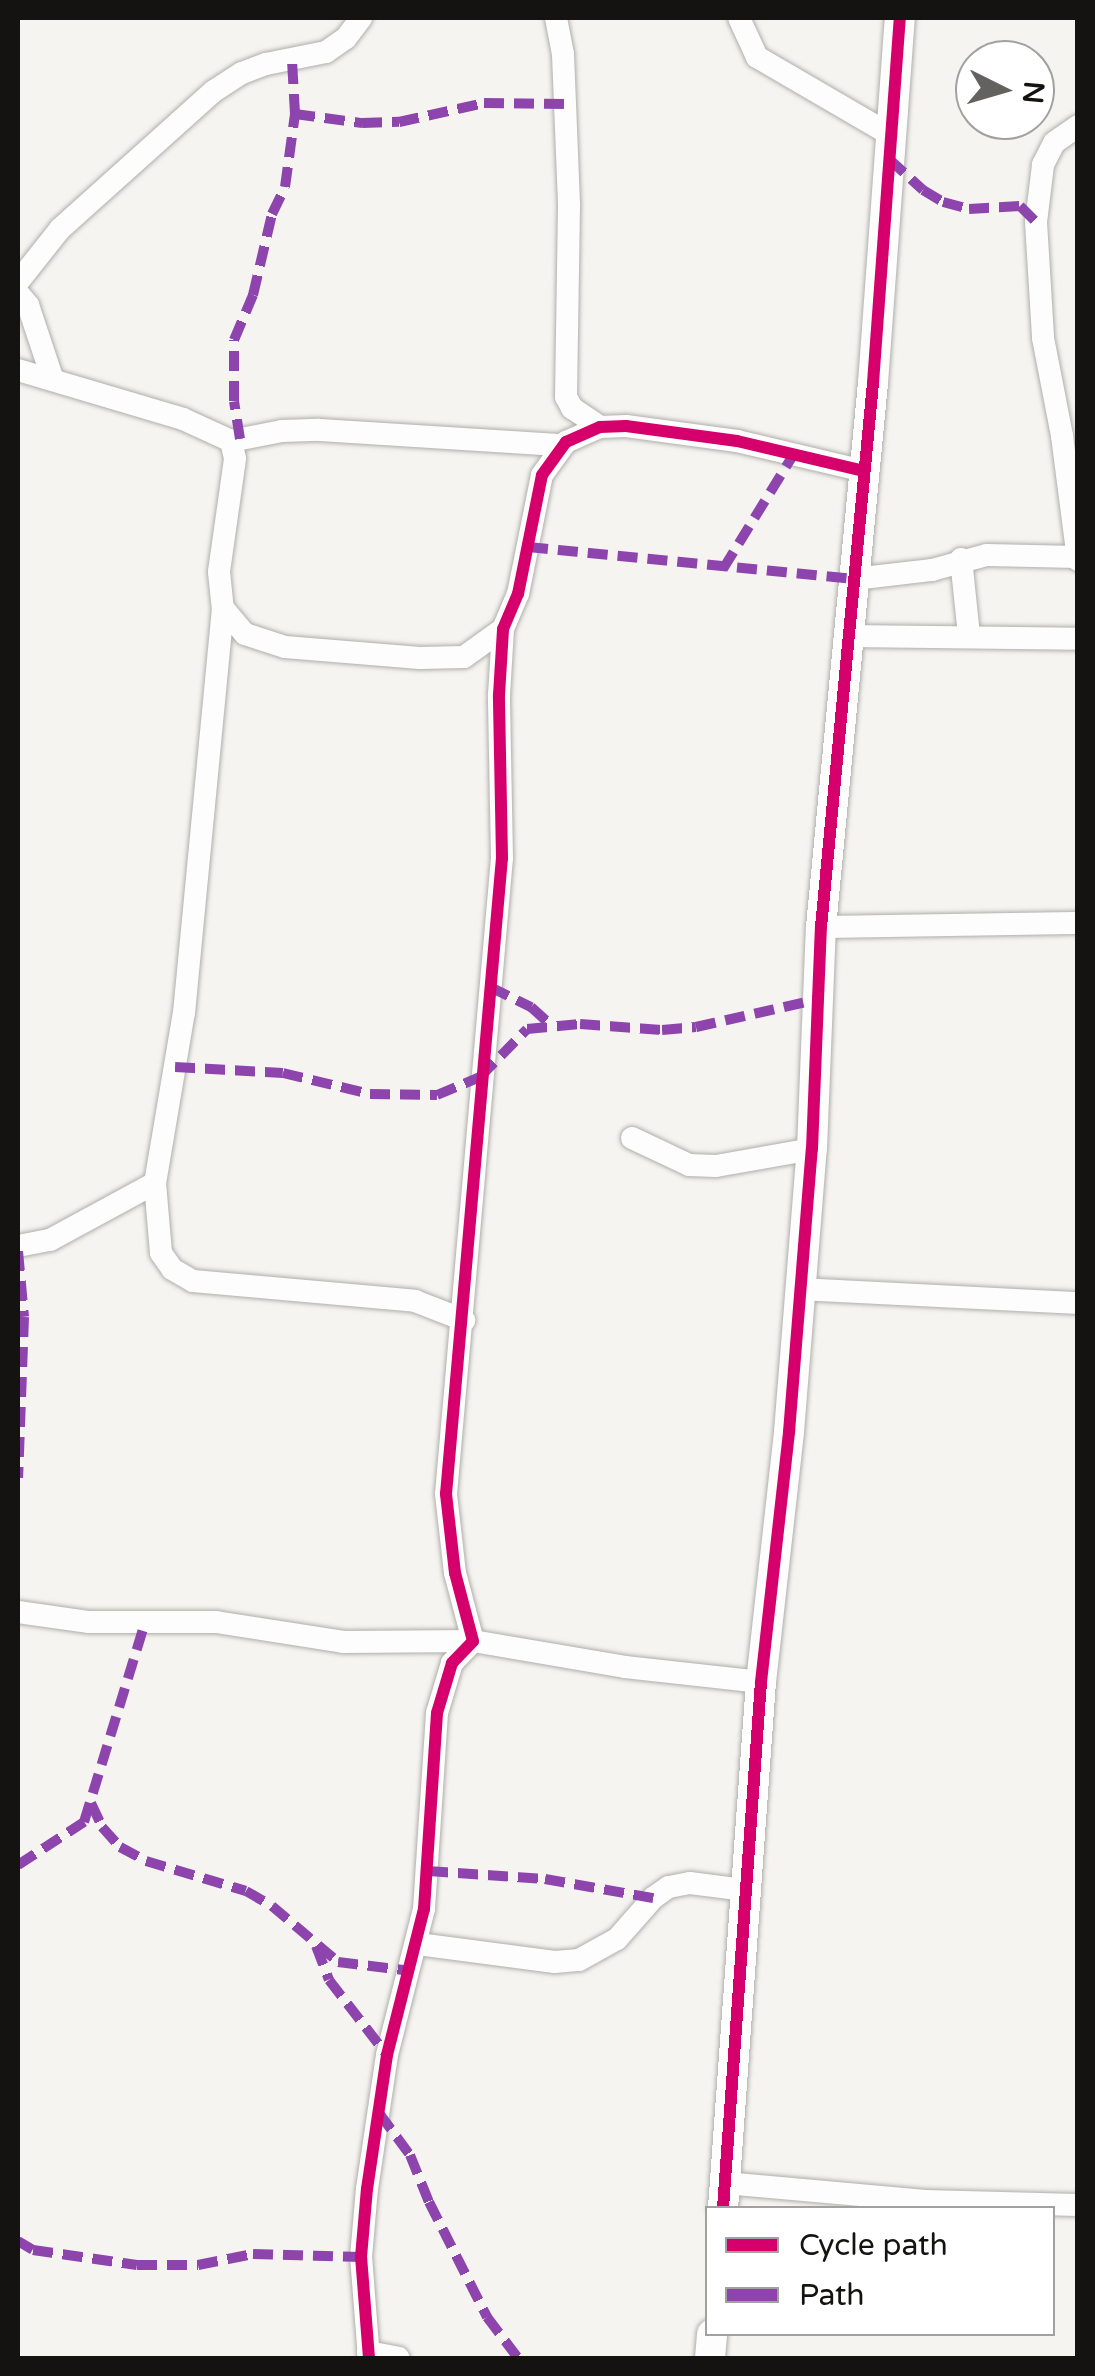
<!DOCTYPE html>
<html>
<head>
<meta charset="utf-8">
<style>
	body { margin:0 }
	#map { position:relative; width:1095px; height:2376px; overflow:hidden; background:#f5f4f0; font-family:"Varela Round",sans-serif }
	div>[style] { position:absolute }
	.roads { filter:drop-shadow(0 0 2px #afaeab) drop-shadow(0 0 2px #afaeab) }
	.street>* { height:22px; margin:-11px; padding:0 11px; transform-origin:11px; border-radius:11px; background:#fefdfd }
	.secondary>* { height:30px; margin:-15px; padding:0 15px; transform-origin:15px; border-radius:15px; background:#fefdfd }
	.quiet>* { height:10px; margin-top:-5px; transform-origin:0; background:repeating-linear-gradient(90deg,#8e44ad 0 20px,transparent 0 30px) }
	.cycleway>* { height:12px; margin:-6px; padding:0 6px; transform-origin:6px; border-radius:6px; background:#d6006c }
	span { translate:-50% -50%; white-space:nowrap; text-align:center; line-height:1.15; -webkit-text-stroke:9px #fff; paint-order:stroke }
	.frame { position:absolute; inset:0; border:20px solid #141311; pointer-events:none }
	.legend { position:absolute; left:705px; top:2206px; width:350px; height:130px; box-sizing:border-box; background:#fff; border:2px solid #a1a1a0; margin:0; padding:12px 18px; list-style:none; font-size:30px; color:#141311 }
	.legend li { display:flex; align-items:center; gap:20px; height:50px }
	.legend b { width:50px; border:2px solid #a1a1a0 }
	.north { position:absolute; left:955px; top:40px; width:100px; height:100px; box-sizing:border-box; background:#fff; border:2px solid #a1a1a0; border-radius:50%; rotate:95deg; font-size:28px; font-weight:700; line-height:40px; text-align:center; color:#141311 }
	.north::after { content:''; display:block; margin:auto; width:35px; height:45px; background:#63625f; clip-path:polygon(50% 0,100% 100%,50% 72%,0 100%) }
</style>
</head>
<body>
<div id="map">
	<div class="roads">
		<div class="street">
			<i style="left:556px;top:18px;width:37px;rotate:79deg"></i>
			<i style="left:563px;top:54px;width:152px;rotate:87.7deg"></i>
			<i style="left:569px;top:206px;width:191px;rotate:90.9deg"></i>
			<i style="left:566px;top:397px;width:13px;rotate:61deg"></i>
			<i style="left:572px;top:408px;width:34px;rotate:34deg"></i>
			<i style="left:739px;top:18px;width:43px;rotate:65.2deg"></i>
			<i style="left:757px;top:57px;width:155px;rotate:30.2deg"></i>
			<i style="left:1078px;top:126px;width:29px;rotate:145deg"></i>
			<i style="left:1054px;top:143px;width:25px;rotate:117deg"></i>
			<i style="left:1043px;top:165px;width:57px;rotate:97deg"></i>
			<i style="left:1036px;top:222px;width:116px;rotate:86.5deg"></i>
			<i style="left:1043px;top:338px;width:100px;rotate:79deg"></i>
			<i style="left:1062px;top:436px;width:125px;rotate:82.6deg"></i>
			<i style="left:18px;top:282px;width:68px;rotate:-51.6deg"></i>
			<i style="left:60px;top:229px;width:207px;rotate:-41.9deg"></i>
			<i style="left:214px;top:91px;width:33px;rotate:-33deg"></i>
			<i style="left:242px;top:73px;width:26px;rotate:-21deg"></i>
			<i style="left:266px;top:64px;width:61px;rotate:-11.3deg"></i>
			<i style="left:326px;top:52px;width:24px;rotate:-35deg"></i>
			<i style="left:346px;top:38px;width:25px;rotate:-53deg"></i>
			<i style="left:18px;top:293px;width:16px;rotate:50deg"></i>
			<i style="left:28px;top:305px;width:79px;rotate:71.6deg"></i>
			<i style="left:18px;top:370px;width:172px;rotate:16.5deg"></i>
			<i style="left:183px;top:419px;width:53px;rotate:24.6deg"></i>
			<i style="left:231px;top:441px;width:18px;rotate:77deg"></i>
			<i style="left:235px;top:459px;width:114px;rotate:98.1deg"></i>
			<i style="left:219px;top:572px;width:36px;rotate:84deg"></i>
			<i style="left:223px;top:608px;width:34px;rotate:50deg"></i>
			<i style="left:245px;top:634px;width:42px;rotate:18deg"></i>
			<i style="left:285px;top:647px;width:135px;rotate:4.7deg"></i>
			<i style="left:420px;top:658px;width:44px;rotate:-1.3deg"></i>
			<i style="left:464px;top:657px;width:48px;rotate:-35.7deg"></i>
			<i style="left:231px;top:441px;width:52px;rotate:-11.1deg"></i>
			<i style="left:282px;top:431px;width:37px;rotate:-2deg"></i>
			<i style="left:319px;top:430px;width:237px;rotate:3.6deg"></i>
			<i style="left:961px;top:559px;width:76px;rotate:84deg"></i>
			<i style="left:854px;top:579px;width:79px;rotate:-6.6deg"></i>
			<i style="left:932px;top:570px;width:57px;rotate:-15.3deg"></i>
			<i style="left:987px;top:555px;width:90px;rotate:1.3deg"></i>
			<i style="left:223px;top:608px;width:406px;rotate:95.5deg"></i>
			<i style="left:184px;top:1012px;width:173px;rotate:99.6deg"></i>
			<i style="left:155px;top:1183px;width:70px;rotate:85.1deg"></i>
			<i style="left:161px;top:1253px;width:19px;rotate:55deg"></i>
			<i style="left:172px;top:1269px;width:24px;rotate:30deg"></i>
			<i style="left:193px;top:1281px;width:223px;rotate:5.1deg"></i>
			<i style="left:415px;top:1301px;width:53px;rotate:21.2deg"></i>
			<i style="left:848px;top:636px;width:230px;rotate:0.7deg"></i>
			<i style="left:821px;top:927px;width:257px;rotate:-0.9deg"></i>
			<i style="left:632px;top:1138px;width:63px;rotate:25.3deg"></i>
			<i style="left:689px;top:1165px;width:27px;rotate:2deg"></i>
			<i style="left:716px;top:1166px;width:97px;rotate:-10deg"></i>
			<i style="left:18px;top:1246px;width:33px;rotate:-11deg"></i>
			<i style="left:50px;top:1240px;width:119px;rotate:-28.5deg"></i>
			<i style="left:800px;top:1289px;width:278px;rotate:2.9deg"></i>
			<i style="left:18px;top:1612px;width:72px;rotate:8deg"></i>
			<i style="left:89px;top:1622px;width:127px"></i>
			<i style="left:216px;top:1622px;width:129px;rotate:8.9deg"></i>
			<i style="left:343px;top:1642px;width:130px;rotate:-0.4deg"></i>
			<i style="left:473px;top:1641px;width:154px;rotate:9.7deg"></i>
			<i style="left:625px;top:1667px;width:137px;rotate:6.3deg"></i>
			<i style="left:418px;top:1944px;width:138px;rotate:7.5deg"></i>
			<i style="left:555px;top:1962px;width:24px;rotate:-5deg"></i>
			<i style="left:579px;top:1960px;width:43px;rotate:-28.9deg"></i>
			<i style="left:617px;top:1939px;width:55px;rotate:-48.7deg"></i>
			<i style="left:653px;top:1898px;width:19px;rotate:-35deg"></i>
			<i style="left:669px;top:1887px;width:21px;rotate:-11deg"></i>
			<i style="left:690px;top:1883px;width:54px;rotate:7.4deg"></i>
			<i style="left:725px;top:2183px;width:201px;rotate:5.1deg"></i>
			<i style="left:925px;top:2201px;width:153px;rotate:1.5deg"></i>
			<i style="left:368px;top:2352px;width:31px;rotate:11deg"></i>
			<i style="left:369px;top:2358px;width:101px;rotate:-94.5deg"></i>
			<i style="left:361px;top:2257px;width:68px;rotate:-85deg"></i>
			<i style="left:367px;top:2189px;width:135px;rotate:-81.5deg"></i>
			<i style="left:387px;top:2055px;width:151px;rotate:-75.8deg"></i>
			<i style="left:424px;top:1909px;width:196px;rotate:-86.2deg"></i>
			<i style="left:437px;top:1713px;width:52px;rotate:-73.3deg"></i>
			<i style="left:452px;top:1663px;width:30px;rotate:-46deg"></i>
			<i style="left:473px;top:1641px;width:70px;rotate:-104.8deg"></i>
			<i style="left:455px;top:1573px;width:80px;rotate:-96.5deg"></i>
			<i style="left:446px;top:1494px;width:638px;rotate:-84.97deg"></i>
			<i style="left:502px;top:858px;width:163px;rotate:-91.1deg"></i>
			<i style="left:499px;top:695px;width:66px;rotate:-86.5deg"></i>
			<i style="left:503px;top:629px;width:38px;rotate:-67deg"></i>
			<i style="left:518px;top:594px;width:121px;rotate:-78.6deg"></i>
			<i style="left:542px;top:475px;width:41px;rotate:-54deg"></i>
			<i style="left:566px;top:442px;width:37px;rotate:-24deg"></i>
			<i style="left:600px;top:427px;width:26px;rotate:-2deg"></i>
			<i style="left:626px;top:426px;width:112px;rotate:7.7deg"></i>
			<i style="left:737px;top:441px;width:130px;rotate:13.3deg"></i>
		</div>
		<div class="secondary">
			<i style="left:723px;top:2208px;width:527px;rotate:-85.87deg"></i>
			<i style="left:761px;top:1682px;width:252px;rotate:-83.6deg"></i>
			<i style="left:789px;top:1432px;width:284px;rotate:-85.4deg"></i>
			<i style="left:812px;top:1149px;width:222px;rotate:-87.7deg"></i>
			<i style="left:821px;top:927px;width:546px;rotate:-84.54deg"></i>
			<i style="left:873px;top:383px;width:366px;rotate:-85.8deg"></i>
			<i style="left:710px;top:2358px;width:24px;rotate:-85deg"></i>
		</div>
	</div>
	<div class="quiet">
		<i style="left:295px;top:114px;width:68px;rotate:7.7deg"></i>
		<i style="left:362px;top:123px;width:37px;rotate:-2deg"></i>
		<i style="left:399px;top:122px;width:87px;rotate:-12.6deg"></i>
		<i style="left:484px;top:103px;width:82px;rotate:0.7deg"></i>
		<i style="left:889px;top:159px;width:46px;rotate:42.4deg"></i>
		<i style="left:923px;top:190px;width:23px;rotate:31deg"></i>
		<i style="left:943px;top:202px;width:27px;rotate:15deg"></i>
		<i style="left:969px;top:209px;width:51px;rotate:-3.4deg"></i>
		<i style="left:1020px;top:206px;width:23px;rotate:45deg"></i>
		<i style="left:240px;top:439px;width:38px;rotate:-99deg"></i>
		<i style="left:234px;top:401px;width:61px;rotate:-90deg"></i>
		<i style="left:234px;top:340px;width:49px;rotate:-67.1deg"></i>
		<i style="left:253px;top:295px;width:83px;rotate:-76.8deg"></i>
		<i style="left:272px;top:214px;width:30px;rotate:-64deg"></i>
		<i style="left:285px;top:187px;width:74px;rotate:-82.2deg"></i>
		<i style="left:295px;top:114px;width:54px;rotate:-93.2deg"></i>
		<i style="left:528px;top:547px;width:328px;rotate:5.6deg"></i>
		<i style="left:723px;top:569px;width:137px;rotate:-58.4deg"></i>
		<i style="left:490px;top:987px;width:46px;rotate:26deg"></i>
		<i style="left:531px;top:1007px;width:25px;rotate:42deg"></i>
		<i style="left:175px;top:1067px;width:108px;rotate:3.2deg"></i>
		<i style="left:283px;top:1073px;width:89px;rotate:13.6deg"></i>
		<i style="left:370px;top:1094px;width:67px;rotate:0.9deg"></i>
		<i style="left:437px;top:1095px;width:47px;rotate:-22.7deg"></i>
		<i style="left:480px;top:1077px;width:67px;rotate:-45.6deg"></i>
		<i style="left:527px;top:1029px;width:53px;rotate:-5.4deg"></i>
		<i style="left:580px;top:1024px;width:82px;rotate:4.2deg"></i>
		<i style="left:662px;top:1030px;width:34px;rotate:-5deg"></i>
		<i style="left:696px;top:1027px;width:126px;rotate:-12.8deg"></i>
		<i style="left:18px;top:1251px;width:66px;rotate:84.8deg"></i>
		<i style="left:24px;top:1317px;width:161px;rotate:92.1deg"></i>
		<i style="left:91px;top:1803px;width:26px;rotate:65deg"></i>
		<i style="left:102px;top:1827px;width:27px;rotate:48deg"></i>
		<i style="left:120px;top:1847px;width:30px;rotate:28deg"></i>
		<i style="left:146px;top:1861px;width:104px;rotate:16.7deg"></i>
		<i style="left:246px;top:1891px;width:30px;rotate:30deg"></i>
		<i style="left:272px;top:1906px;width:87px;rotate:40.3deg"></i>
		<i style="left:338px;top:1962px;width:74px;rotate:7deg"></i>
		<i style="left:18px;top:1865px;width:79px;rotate:-33.1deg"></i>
		<i style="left:84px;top:1822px;width:209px;rotate:-73deg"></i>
		<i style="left:428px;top:1871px;width:117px;rotate:3.9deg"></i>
		<i style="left:545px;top:1879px;width:110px;rotate:10deg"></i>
		<i style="left:316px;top:1946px;width:36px;rotate:69deg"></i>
		<i style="left:329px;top:1980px;width:95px;rotate:52.3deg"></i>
		<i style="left:379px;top:2113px;width:52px;rotate:53.6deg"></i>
		<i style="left:410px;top:2155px;width:51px;rotate:68deg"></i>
		<i style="left:429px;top:2202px;width:129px;rotate:63.2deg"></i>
		<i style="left:487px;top:2317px;width:51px;rotate:52.9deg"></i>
		<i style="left:18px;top:2241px;width:17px;rotate:31deg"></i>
		<i style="left:33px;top:2250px;width:105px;rotate:8.2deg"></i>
		<i style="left:137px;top:2265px;width:61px"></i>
		<i style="left:198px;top:2265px;width:56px;rotate:-11.3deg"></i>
		<i style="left:253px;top:2254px;width:108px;rotate:1.6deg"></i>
	</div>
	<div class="cycleway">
		<i style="left:723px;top:2208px;width:527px;rotate:-85.87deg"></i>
		<i style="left:761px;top:1682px;width:252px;rotate:-83.6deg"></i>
		<i style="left:789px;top:1432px;width:284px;rotate:-85.4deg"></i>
		<i style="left:812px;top:1149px;width:222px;rotate:-87.7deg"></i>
		<i style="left:821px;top:927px;width:546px;rotate:-84.54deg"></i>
		<i style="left:873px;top:383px;width:366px;rotate:-85.8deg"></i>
		<i style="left:369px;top:2358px;width:101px;rotate:-94.5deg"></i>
		<i style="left:361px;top:2257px;width:68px;rotate:-85deg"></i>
		<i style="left:367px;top:2189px;width:135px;rotate:-81.5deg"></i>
		<i style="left:387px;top:2055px;width:151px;rotate:-75.8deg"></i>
		<i style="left:424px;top:1909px;width:196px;rotate:-86.2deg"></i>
		<i style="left:437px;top:1713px;width:52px;rotate:-73.3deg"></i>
		<i style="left:452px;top:1663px;width:30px;rotate:-46deg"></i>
		<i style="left:473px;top:1641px;width:70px;rotate:-104.8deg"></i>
		<i style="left:455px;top:1573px;width:80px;rotate:-96.5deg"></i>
		<i style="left:446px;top:1494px;width:638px;rotate:-84.97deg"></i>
		<i style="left:502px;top:858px;width:163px;rotate:-91.1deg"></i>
		<i style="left:499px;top:695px;width:66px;rotate:-86.5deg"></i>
		<i style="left:503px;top:629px;width:38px;rotate:-67deg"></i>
		<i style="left:518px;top:594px;width:121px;rotate:-78.6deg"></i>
		<i style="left:542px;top:475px;width:41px;rotate:-54deg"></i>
		<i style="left:566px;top:442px;width:37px;rotate:-24deg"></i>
		<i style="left:600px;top:427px;width:26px;rotate:-2deg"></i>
		<i style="left:626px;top:426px;width:112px;rotate:7.7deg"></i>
		<i style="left:737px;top:441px;width:130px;rotate:13.3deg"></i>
	</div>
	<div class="frame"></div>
	<ul class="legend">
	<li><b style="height:12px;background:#d6006c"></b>Cycle path</li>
	<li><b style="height:12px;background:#8e44ad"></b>Path</li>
	</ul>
	<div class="north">N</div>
</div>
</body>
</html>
